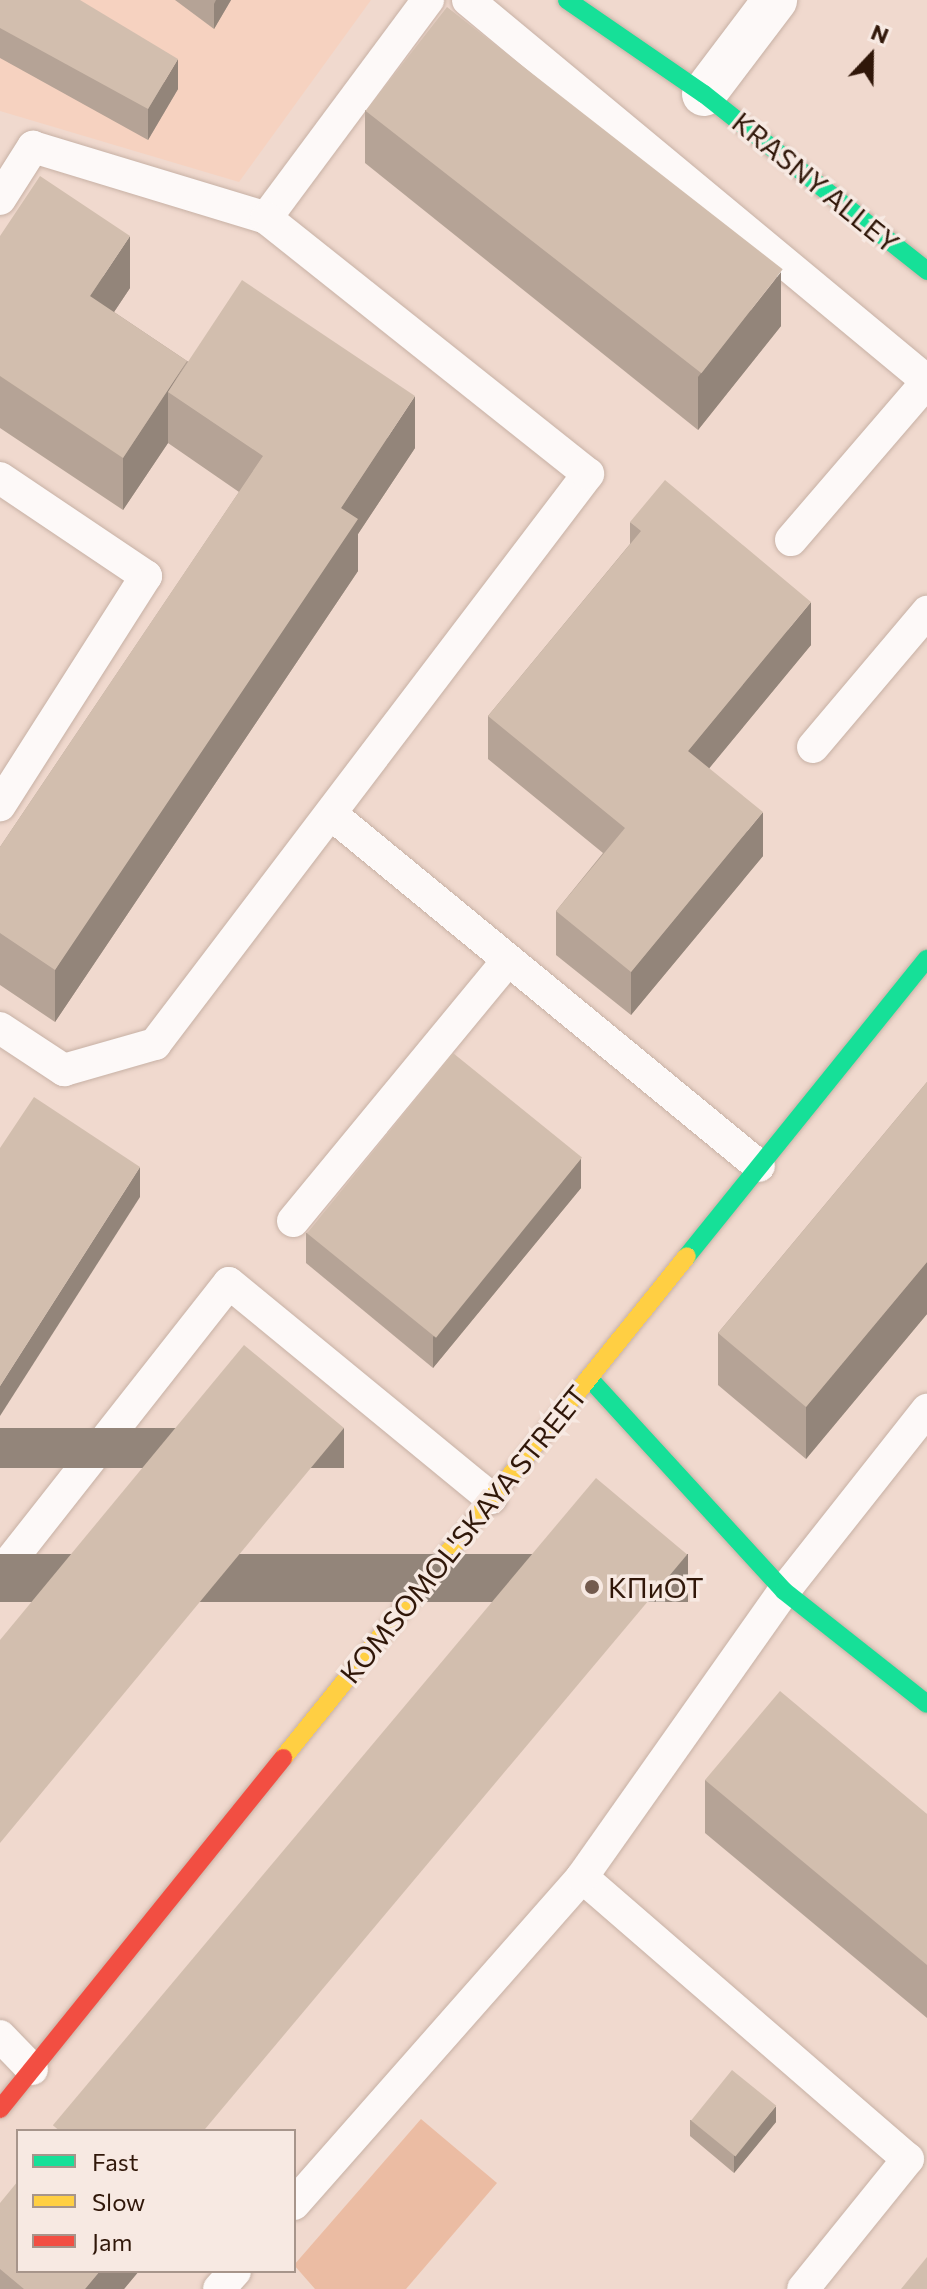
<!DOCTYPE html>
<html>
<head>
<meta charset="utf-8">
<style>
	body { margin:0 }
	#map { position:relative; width:927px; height:2289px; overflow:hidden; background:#f0d9ce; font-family:Commissioner,sans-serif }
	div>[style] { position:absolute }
	.built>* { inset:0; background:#f6d2c0 }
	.green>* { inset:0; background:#ebbca3 }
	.roads { filter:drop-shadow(0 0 2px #c7b1a5) drop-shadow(0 0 2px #c7b1a5) }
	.lane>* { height:32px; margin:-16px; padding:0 16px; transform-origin:16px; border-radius:16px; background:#fdf9f8 }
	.street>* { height:44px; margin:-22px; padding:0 22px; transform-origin:22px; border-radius:22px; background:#fdf9f8 }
	.fast>* { height:18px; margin:-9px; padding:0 9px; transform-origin:9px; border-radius:9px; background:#16e098 }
	.slow>* { height:18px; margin:-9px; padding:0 9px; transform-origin:9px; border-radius:9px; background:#ffcf43 }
	.jam>* { height:18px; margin:-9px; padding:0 9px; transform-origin:9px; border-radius:9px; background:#f24e42 }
	.wall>* { inset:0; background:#b5a396 }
	.shaded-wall>* { inset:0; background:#93857a; transform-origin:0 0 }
	.building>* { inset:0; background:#d2beae; transform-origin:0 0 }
	.dots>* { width:22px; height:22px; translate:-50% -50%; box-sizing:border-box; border:4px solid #f7e9e2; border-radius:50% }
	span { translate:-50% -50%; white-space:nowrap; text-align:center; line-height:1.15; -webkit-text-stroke:7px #f7e9e2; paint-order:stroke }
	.street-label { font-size:28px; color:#301709 }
	.poi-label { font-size:28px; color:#301709 }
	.left { translate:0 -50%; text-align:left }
	.legend { position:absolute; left:16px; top:2129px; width:280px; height:144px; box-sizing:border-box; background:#f7e9e2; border:2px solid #a7958b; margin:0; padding:10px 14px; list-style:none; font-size:24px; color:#301709 }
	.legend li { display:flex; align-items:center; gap:16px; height:40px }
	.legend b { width:40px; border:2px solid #a7958b }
	.north { position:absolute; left:831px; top:16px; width:80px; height:80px; -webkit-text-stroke:6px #f7e9e2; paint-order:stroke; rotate:22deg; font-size:22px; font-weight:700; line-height:32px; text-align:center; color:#301709 }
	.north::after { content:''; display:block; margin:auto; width:28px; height:36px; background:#301709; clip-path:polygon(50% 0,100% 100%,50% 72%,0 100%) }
</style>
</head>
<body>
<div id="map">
	<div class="built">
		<i style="clip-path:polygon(0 0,371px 0,239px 182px,0 111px)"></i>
	</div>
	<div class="green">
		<i style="clip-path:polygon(421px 2119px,497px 2183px,406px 2289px,315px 2289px,294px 2265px)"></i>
	</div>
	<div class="roads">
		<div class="lane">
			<i style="left:468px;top:0;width:597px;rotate:39.69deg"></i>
			<i style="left:0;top:199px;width:62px;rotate:-57.6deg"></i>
			<i style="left:33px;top:147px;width:244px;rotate:16.9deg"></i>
			<i style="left:266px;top:218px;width:272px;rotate:-53.4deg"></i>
			<i style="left:0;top:478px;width:176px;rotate:33.9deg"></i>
			<i style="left:146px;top:576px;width:272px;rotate:122.5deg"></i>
			<i style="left:791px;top:540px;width:208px;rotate:-49.3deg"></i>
			<i style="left:813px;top:747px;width:177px;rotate:-49.8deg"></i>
			<i style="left:331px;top:814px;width:554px;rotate:39.43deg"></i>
			<i style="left:0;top:1028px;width:77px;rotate:33.3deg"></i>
			<i style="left:64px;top:1070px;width:95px;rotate:-15.9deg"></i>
			<i style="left:155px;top:1044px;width:716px;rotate:-52.78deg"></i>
			<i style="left:588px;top:474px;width:411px;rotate:-141.5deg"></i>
			<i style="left:293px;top:1221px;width:338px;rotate:-50.5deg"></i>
			<i style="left:0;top:1574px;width:370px;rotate:-51.8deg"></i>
			<i style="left:229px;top:1283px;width:339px;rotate:39.4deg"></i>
			<i style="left:582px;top:1877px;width:431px;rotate:40.9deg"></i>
			<i style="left:908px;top:2159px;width:167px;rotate:128.9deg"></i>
			<i style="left:0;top:2036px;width:46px;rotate:45.9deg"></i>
			<i style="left:294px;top:2204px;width:436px;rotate:-48.6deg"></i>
			<i style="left:582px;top:1877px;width:350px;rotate:-54.8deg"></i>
			<i style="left:784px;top:1591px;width:231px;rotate:-51.7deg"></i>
			<i style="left:219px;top:2289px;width:24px;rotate:-48deg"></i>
		</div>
		<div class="street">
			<i style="left:704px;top:94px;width:118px;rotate:-52.9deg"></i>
		</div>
		<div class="fast">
			<i style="left:567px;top:0;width:166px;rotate:34.5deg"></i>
			<i style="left:704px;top:94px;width:285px;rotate:38.4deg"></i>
			<i style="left:687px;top:1256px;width:382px;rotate:-51.1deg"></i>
			<i style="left:589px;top:1378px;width:289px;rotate:47.5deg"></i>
			<i style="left:784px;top:1591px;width:182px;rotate:38.3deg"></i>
		</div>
		<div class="slow">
			<i style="left:283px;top:1758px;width:644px;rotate:-51.17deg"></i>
		</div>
		<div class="jam">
			<i style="left:0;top:2109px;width:451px;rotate:-51.1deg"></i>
		</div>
	</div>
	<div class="wall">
		<i style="clip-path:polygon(0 0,178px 89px,148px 140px,0 58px)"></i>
		<i style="clip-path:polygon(175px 0,231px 0,214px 29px)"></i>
		<i style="clip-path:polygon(365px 110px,781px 326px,698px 430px,365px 163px)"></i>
		<i style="clip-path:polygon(0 236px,130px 288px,114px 312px,187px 361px,415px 448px,358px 534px,358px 571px,55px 1022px,0 985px,0 847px,239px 492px,168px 443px,123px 510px,0 428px)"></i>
		<i style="clip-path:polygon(630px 522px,811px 645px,709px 768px,763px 856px,631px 1015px,556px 955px,556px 911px,603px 853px,488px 759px,488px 716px,630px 544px)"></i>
		<i style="clip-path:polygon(927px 1082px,927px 1314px,806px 1459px,718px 1385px,718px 1333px)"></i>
		<i style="clip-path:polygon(581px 1188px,433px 1368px,306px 1263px,306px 1233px)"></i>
		<i style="clip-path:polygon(705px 1780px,927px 1814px,927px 2018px,705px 1833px)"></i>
		<i style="clip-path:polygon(690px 2120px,776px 2122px,734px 2173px,690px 2136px)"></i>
		<i style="clip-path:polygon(0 2203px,18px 2271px,139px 2271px,124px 2289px,0 2289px)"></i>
	</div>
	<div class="shaded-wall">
		<i style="clip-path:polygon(216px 0,231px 0,214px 29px,214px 4px)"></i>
		<i style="clip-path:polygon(178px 59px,178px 89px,148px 140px,148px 109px)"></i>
		<i style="clip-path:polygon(130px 236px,130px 288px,90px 348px,90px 296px)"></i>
		<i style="clip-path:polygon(781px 272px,781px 326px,698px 430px,698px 377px)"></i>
		<i style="clip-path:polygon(187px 361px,168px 392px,168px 443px,123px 510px,123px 458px)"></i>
		<i style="clip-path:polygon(415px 396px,415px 448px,358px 534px,358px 571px,55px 1022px,55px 970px,341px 508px)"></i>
		<i style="clip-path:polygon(811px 602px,811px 645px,688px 794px,688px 751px)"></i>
		<i style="clip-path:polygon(763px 812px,763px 856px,631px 1015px,631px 972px)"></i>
		<i style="clip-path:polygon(581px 1158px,581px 1188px,433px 1368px,433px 1337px)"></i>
		<i style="clip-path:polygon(140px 1167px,140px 1197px,0 1416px,0 1386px)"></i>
		<i style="clip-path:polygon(927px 1262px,927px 1314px,806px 1459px,806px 1407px)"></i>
		<i style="left:344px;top:1428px;width:40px;height:539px;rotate:90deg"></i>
		<i style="left:688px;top:1554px;width:48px;height:746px;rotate:90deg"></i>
		<i style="clip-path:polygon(776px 2106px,776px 2122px,734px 2173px,734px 2156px)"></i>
		<i style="clip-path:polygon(100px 2271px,139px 2271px,124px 2289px,85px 2289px)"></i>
	</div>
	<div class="building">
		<i style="clip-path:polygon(0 0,80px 0,178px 59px,148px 109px,0 28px)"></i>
		<i style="left:447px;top:7px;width:426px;height:132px;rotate:38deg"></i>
		<i style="clip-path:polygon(40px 176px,130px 236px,90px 296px,187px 361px,123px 458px,0 376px,0 236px)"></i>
		<i style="clip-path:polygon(242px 280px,415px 396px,341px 508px,358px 519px,55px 970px,0 933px,0 847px,263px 456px,168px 392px)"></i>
		<i style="clip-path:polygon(665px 480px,811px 602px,688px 751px,763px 812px,631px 972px,556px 911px,625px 828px,488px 716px,641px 531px,630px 522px)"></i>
		<i style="left:453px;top:1053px;width:166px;height:232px;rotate:39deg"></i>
		<i style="clip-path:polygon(927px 1082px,927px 1262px,806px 1407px,718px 1333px)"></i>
		<i style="clip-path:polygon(34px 1097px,140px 1167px,0 1386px,0 1148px)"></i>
		<i style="clip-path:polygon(244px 1345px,344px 1428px,0 1843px,0 1640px)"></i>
		<i style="left:596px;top:1478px;width:119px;height:845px;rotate:40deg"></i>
		<i style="clip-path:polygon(780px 1691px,927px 1814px,927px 1965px,705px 1780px)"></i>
		<i style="left:732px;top:2070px;width:57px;height:65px;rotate:39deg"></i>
		<i style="clip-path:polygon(18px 2181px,18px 2271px,100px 2271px,85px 2289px,24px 2289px,0 2269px,0 2203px)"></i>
		<i style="clip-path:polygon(927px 2257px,927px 2289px,901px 2289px)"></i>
	</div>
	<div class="dots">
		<i style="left:592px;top:1587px;background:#735b4e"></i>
	</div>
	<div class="street-label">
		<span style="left:816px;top:182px;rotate:39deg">KRASNY ALLEY</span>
		<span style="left:463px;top:1534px;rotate:-51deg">KOMSOMOL'SKAYA STREET</span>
	</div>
	<div class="poi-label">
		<span class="left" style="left:608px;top:1587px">КПиОТ</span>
	</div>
	<ul class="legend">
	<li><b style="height:10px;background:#16e098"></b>Fast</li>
	<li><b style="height:10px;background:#ffcf43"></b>Slow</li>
	<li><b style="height:10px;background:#f24e42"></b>Jam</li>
	</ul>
	<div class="north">N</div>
</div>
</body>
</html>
